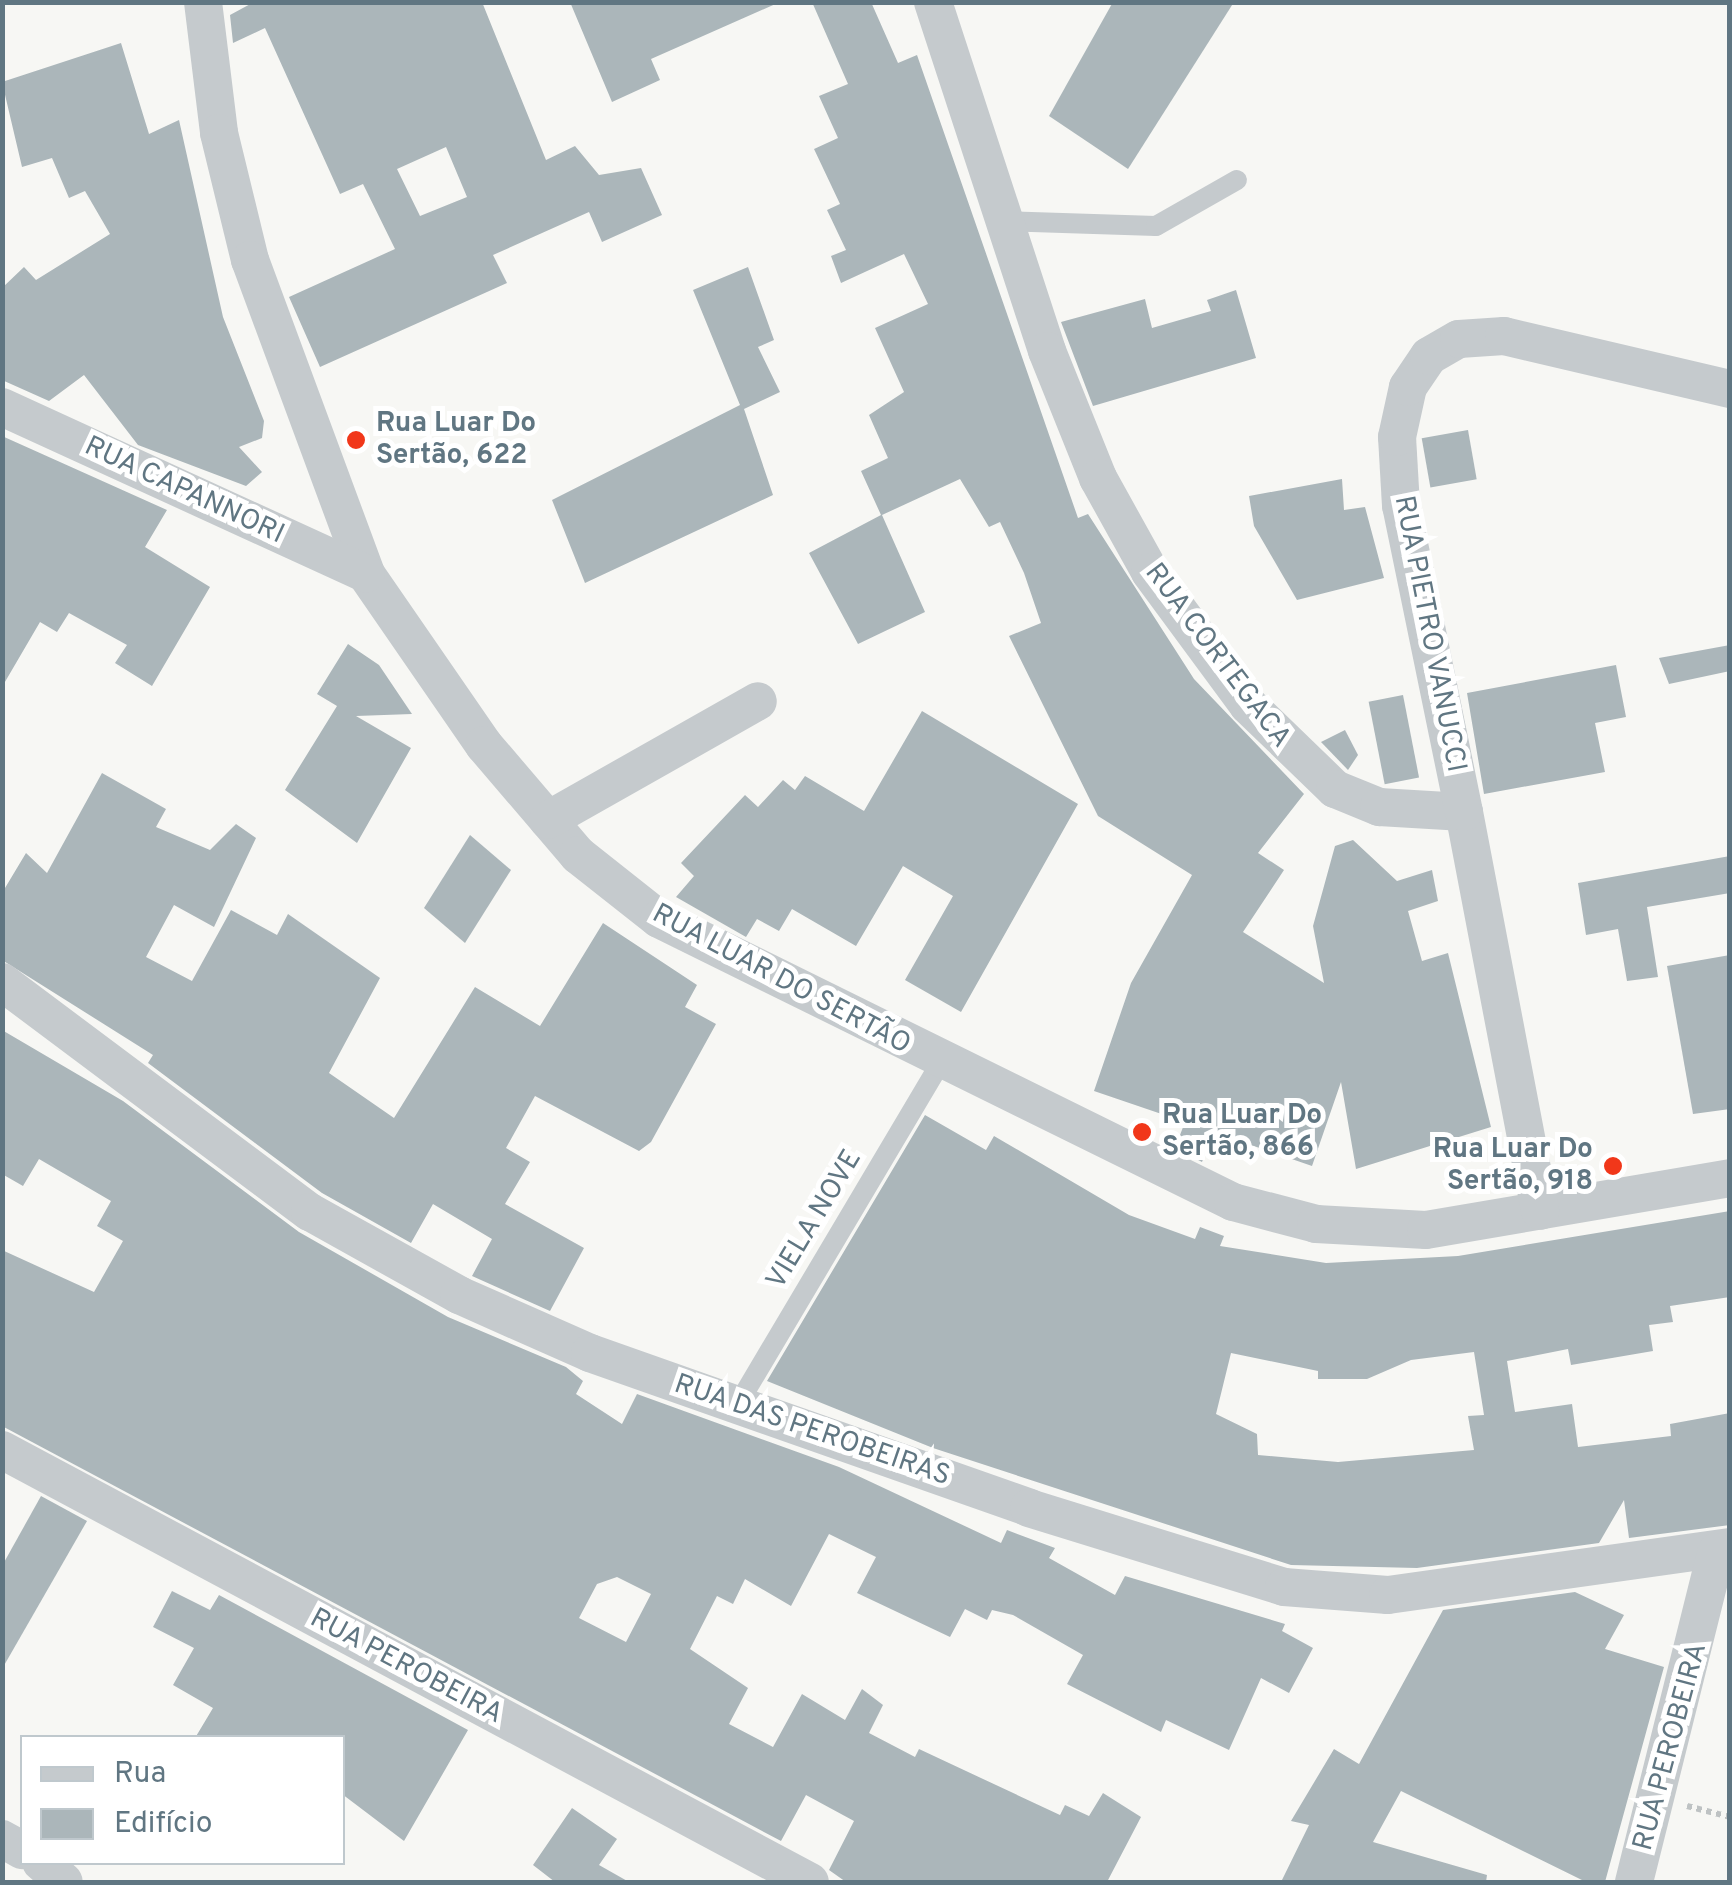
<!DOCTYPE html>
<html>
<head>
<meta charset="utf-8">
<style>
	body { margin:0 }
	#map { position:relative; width:1732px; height:1885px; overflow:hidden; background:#f7f7f4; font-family:Overpass,sans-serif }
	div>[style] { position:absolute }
	.building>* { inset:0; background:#abb6ba; transform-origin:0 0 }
	.path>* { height:6px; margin-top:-3px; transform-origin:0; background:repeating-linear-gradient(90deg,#bec2c3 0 5px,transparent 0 10px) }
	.service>* { height:20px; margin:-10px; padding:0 10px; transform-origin:10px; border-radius:10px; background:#c5cacd }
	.minor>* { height:38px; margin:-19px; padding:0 19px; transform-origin:19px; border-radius:19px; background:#c5cacd }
	.dots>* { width:28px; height:28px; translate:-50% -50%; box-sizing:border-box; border:5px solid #fff; border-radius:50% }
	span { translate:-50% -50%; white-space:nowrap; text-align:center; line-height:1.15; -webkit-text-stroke:10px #fff; paint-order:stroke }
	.poi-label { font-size:28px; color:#607682; font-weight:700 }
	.left { translate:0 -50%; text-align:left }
	.right { translate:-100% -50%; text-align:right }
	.street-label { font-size:28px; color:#607682 }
	.frame { position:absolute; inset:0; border:5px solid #607682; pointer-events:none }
	.legend { position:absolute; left:20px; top:1735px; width:325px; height:130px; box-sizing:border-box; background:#fff; border:2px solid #bfc8cd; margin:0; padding:12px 18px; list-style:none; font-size:30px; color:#607682 }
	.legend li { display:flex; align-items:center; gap:20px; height:50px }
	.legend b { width:50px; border:2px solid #bfc8cd }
</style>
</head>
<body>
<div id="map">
	<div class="building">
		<i style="clip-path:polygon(evenodd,254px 2px,482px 2px,546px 160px,575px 146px,599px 175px,641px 168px,662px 215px,602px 242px,589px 212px,493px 255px,507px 283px,320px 367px,289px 297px,395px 249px,363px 184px,340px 194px,265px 28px,233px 43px,230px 15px,254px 2px,446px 147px,467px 197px,420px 216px,397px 169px,446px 147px)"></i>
		<i style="clip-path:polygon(570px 2px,780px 2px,651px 59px,660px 80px,612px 102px)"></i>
		<i style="clip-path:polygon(812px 2px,871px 2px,898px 63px,917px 55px,1078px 518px,1088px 514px,1194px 679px,1304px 794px,1258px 853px,1284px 870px,1243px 932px,1324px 983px,1313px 926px,1335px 846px,1353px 840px,1397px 881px,1432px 870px,1438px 901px,1408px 911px,1422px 961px,1448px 953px,1491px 1127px,1356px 1169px,1341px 1082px,1312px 1166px,1213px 1132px,1202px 1162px,1175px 1148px,1185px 1122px,1094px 1091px,1131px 983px,1192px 875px,1098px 816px,1009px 636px,1041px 623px,1024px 573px,1000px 522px,989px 527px,960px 479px,882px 515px,925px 612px,858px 644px,809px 553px,881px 515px,861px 471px,888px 458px,869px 415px,904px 392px,875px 328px,928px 304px,904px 254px,841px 283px,831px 256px,846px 250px,827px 210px,840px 204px,814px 149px,838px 138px,819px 96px,848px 84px)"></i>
		<i style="clip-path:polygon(1113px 2px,1234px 2px,1128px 169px,1049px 116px)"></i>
		<i style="clip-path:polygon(121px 43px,149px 134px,179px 120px,223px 317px,264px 421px,262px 438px,239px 447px,262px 472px,246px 486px,138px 445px,84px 375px,49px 401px,2px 380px,2px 288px,24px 267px,36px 280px,110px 234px,85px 191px,69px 198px,52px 158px,22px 167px,2px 82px)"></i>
		<i style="clip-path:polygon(748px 267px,774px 340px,758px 347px,780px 392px,744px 409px,773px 495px,585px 583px,552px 500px,740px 405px,693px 290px)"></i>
		<i style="clip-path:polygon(1236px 290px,1256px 358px,1093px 406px,1061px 322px,1145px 299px,1152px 328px,1211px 311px,1207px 300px)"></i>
		<i style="left:1468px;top:430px;width:50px;height:47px;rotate:80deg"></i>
		<i style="clip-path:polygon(2px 436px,167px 510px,145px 547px,210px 587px,152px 686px,115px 663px,127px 645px,69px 613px,57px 632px,40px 622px,2px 687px)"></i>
		<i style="clip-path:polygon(1342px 479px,1344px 510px,1365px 507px,1384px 578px,1297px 600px,1254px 526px,1249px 496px)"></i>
		<i style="clip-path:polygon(348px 644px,379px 665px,412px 714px,356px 716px,411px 748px,357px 843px,285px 790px,337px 706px,317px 694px)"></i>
		<i style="clip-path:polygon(1730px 645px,1730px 671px,1669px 684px,1659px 658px)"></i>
		<i style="clip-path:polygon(1616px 665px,1626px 717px,1595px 723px,1605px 772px,1484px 794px,1467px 693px)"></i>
		<i style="left:1403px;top:695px;width:84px;height:35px;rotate:79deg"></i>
		<i style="clip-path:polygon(922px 711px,1078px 804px,961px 1012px,905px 980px,953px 896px,903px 866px,856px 946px,792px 909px,779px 931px,757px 919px,746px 937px,676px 897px,694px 876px,681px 863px,745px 795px,758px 807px,783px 780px,795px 790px,805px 776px,864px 811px)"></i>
		<i style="clip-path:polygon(1345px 730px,1358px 755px,1348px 770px,1321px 742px)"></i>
		<i style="clip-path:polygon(102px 773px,166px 809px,156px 827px,210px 850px,236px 824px,256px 838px,214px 927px,174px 905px,146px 957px,192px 981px,231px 910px,277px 935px,288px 914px,380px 978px,329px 1073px,394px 1118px,475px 987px,540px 1026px,603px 923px,697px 985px,685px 1007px,716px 1024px,651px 1142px,639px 1151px,535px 1096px,506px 1148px,530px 1162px,505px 1204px,584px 1248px,550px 1311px,472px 1276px,492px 1239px,433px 1204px,411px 1243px,322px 1193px,148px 1063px,153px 1055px,2px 960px,2px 893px,26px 853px,47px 873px)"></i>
		<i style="clip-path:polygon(470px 835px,511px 870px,465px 943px,424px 908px)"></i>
		<i style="clip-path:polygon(1730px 856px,1730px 893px,1647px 907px,1658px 977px,1627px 981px,1618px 929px,1586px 935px,1578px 883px)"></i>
		<i style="clip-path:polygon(1730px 955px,1730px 1109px,1693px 1114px,1667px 966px)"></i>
		<i style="clip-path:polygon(evenodd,2px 1030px,123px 1101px,299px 1232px,448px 1317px,566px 1367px,583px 1381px,576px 1394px,622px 1424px,637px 1394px,839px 1467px,1001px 1543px,1007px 1530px,1055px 1548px,1049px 1558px,1115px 1595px,1125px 1576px,1285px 1624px,1282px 1631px,1313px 1648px,1289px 1693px,1261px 1678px,1229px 1750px,1166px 1720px,1161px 1732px,1067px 1684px,1083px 1655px,1013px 1615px,992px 1610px,987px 1620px,965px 1609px,950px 1637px,857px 1593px,876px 1557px,829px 1534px,791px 1606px,745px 1579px,733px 1604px,717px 1596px,690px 1649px,748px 1688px,729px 1724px,773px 1747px,802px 1694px,845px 1720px,862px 1689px,883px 1705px,869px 1733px,915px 1757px,919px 1749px,1060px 1815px,1065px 1805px,1089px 1816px,1103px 1793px,1141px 1817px,1107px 1882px,846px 1882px,829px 1870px,854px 1821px,806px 1795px,781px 1841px,2px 1426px,2px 1250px,94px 1292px,123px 1241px,97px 1226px,111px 1201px,39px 1159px,23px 1186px,2px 1174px,2px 1030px,617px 1577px,651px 1594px,626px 1642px,579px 1618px,597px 1584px,617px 1577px)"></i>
		<i style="clip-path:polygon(evenodd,925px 1115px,986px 1150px,994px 1136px,1129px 1215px,1195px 1239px,1200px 1227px,1224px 1236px,1220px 1246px,1326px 1263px,1458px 1256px,1730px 1211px,1730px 1297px,1670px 1306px,1673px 1322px,1649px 1325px,1653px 1351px,1571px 1365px,1568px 1349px,1507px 1361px,1515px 1412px,1572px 1404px,1578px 1447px,1671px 1436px,1670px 1424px,1730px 1413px,1730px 1525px,1629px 1538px,1624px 1500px,1599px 1543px,1417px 1568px,1291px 1565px,933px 1448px,767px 1381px,925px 1115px,1474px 1352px,1484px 1415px,1468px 1416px,1474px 1450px,1338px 1462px,1258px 1455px,1257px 1434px,1216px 1414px,1231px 1353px,1318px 1371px,1318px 1379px,1367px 1379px,1411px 1360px,1474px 1352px)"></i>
		<i style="clip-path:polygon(41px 1496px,87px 1521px,2px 1669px,2px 1566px)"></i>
		<i style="clip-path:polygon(172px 1591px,210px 1610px,219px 1595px,468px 1730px,404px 1841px,342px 1794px,342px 1738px,195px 1738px,213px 1708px,173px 1685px,194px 1648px,153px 1627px)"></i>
		<i style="clip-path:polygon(1575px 1592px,1624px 1615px,1605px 1649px,1664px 1667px,1605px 1882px,1586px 1882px,1401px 1791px,1373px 1842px,1487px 1875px,1486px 1882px,1281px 1882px,1309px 1825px,1291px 1821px,1334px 1749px,1359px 1764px,1443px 1610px)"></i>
		<i style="clip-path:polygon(572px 1808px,617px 1839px,599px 1865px,629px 1882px,555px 1882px,533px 1865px)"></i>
	</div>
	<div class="path">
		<i style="left:1687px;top:1806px;width:44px;rotate:14.3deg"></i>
	</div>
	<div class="service">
		<i style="left:1004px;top:221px;width:152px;rotate:1.9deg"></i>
		<i style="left:1156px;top:226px;width:93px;rotate:-29.6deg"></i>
		<i style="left:738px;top:1404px;width:394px;rotate:-59.3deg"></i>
	</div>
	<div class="minor">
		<i style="left:203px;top:2px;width:132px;rotate:83deg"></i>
		<i style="left:219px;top:133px;width:131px;rotate:76.3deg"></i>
		<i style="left:250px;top:260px;width:335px;rotate:69.7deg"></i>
		<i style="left:366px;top:574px;width:208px;rotate:55.4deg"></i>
		<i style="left:484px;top:745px;width:145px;rotate:49.5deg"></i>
		<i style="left:578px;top:855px;width:103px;rotate:38.3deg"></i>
		<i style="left:659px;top:919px;width:640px;rotate:26.24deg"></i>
		<i style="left:1233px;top:1202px;width:86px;rotate:14.8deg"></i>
		<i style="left:1316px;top:1224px;width:110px;rotate:3.1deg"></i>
		<i style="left:1426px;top:1230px;width:308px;rotate:-9.7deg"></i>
		<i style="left:933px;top:2px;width:367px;rotate:71.9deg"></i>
		<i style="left:1047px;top:351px;width:137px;rotate:68.1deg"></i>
		<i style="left:1098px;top:478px;width:107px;rotate:61deg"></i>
		<i style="left:1150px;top:572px;width:165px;rotate:53.6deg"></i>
		<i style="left:1248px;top:705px;width:121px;rotate:44deg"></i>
		<i style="left:1335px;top:789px;width:48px;rotate:22.2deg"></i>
		<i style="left:1379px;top:807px;width:85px;rotate:3.4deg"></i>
		<i style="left:1464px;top:812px;width:406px;rotate:79.2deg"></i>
		<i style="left:2px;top:407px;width:400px;rotate:24.6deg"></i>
		<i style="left:1464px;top:812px;width:312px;rotate:-101.6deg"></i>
		<i style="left:1401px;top:506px;width:69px;rotate:-93.3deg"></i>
		<i style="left:1397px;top:437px;width:51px;rotate:-77.6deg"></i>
		<i style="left:1408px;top:387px;width:37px;rotate:-56deg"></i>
		<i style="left:1429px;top:356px;width:34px;rotate:-30deg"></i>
		<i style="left:1459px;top:339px;width:45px;rotate:-3.8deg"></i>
		<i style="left:1504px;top:336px;width:232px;rotate:13.2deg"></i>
		<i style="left:548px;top:820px;width:241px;rotate:-29.5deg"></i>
		<i style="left:2px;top:982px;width:384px;rotate:36.8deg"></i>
		<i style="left:310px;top:1212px;width:171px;rotate:29.1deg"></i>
		<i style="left:459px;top:1295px;width:143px;rotate:23.9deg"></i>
		<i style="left:590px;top:1353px;width:466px;rotate:19.4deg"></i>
		<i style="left:1029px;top:1508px;width:267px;rotate:17.2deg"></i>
		<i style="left:1284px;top:1587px;width:104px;rotate:4.4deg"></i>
		<i style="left:1388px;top:1595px;width:345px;rotate:-8deg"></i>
		<i style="left:2px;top:1450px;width:916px;rotate:28.13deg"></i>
		<i style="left:2px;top:1839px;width:23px;rotate:29deg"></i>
		<i style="left:41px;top:1862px;width:30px;rotate:41deg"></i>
		<i style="left:1634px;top:1882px;width:340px;rotate:-76deg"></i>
	</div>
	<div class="dots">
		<i style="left:356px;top:440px;background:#f1371a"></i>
		<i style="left:1142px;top:1132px;background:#f1371a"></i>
		<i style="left:1613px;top:1166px;background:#f1371a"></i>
	</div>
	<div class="poi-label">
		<span class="left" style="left:376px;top:440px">Rua Luar Do<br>Sertão, 622</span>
		<span class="left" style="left:1162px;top:1132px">Rua Luar Do<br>Sertão, 866</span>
		<span class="right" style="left:1593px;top:1166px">Rua Luar Do<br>Sertão, 918</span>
	</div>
	<div class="street-label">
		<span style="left:184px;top:491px;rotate:25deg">RUA CAPANNORI</span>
		<span style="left:1429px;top:634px;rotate:79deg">RUA PIETRO VANUCCI</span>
		<span style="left:1217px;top:656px;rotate:53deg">RUA CORTEGACA</span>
		<span style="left:781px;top:980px;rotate:28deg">RUA LUAR DO SERTÃO</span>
		<span style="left:815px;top:1220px;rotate:-59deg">VIELA NOVE</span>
		<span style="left:812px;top:1431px;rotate:19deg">RUA DAS PEROBEIRAS</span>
		<span style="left:406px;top:1667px;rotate:28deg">RUA PEROBEIRA</span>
		<span style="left:1671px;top:1747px;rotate:-75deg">RUA PEROBEIRA</span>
	</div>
	<div class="frame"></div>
	<ul class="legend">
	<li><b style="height:12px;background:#c5cacd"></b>Rua</li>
	<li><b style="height:28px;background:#abb6ba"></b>Edifício</li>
	</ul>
</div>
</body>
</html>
